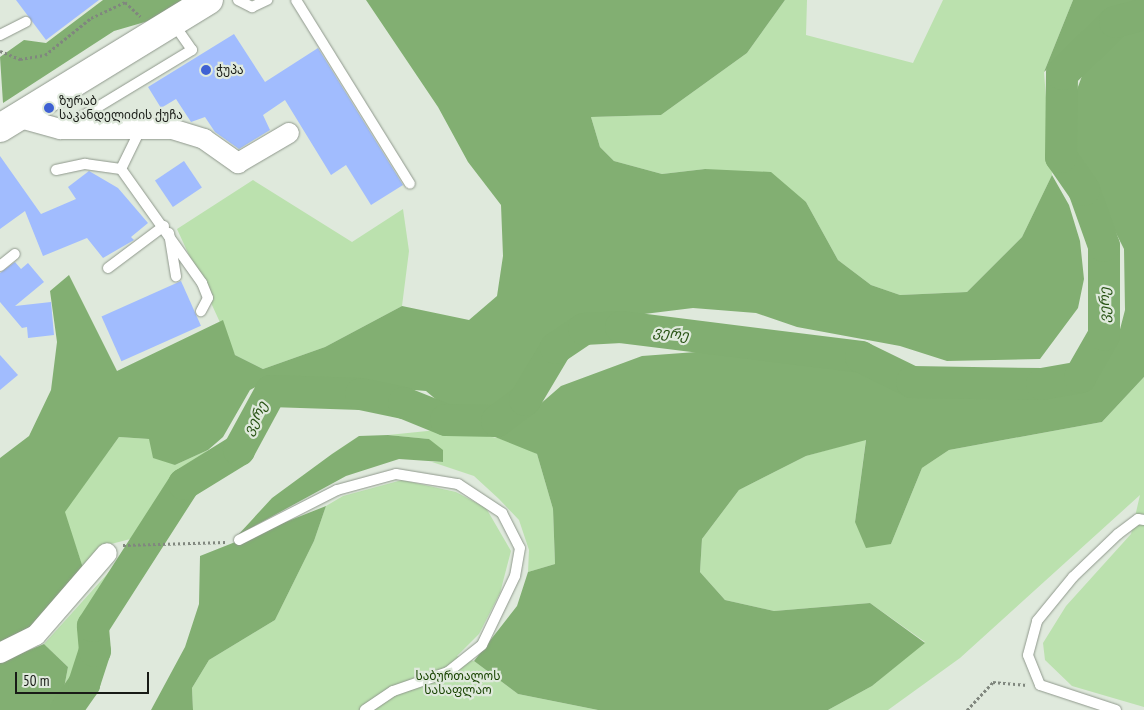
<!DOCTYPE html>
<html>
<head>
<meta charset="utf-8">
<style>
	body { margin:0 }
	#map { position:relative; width:1144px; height:710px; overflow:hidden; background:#dfe9dc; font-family:"PT Sans Narrow","Noto Sans Georgian",sans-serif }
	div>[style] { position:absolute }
	.green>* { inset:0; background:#bbe1ae }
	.forest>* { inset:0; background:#82af72 }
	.river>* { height:32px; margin:-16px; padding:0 16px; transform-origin:16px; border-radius:16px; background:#81ae71 }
	.building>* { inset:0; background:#a1bcfe; transform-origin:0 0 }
	.path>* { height:3px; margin-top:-1.5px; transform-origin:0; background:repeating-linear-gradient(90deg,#80877e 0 2.5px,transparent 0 5px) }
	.roads { filter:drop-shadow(0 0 1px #8f988c) drop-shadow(0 0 1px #8f988c) }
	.lane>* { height:10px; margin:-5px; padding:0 5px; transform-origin:5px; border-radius:5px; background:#fff }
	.street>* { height:20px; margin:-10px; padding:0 10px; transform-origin:10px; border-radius:10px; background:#fff }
	.secondary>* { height:28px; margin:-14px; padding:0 14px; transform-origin:14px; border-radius:14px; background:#fff }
	.dots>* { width:14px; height:14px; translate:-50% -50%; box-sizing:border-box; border:2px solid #dfe9dc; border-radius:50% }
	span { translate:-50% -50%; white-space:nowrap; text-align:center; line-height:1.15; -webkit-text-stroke:4.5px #dfe9dc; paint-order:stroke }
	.poi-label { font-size:12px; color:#181b16 }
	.left { translate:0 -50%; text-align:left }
	.park-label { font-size:12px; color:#194402 }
	.water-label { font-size:14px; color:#275213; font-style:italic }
	.scale { position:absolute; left:15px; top:672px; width:134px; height:22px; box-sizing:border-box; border:2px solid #181b16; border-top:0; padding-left:6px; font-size:15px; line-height:18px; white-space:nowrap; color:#181b16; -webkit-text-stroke:4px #dfe9dc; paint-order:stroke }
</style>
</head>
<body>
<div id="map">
	<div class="green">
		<i style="clip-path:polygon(785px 0,807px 0,806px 35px,913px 63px,943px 0,1073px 0,1044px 72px,1052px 175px,1022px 237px,967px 292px,900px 295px,871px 285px,838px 260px,806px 202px,705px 169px,662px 174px,614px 161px,600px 147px,591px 117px,661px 115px,747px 53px)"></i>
		<i style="clip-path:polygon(253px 180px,352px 242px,403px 209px,409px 251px,402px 306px,325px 347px,263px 369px,235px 355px,177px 229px)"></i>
		<i style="clip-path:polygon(1144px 377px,1144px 707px,1072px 686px,1045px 660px,1043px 643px,1066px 606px,1131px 534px,1140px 495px,960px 658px,888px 710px,828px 710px,872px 686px,925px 642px,870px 603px,774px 611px,725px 600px,700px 572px,702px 539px,739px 490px,806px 456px,866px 439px,855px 522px,891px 544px,922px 468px,949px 450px,1102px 422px)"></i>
		<i style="clip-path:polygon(447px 429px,509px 440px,537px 454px,553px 509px,555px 564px,528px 572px,529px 550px,519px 520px,499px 499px,474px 476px,432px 462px,443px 462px,429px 439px,388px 435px)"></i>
		<i style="clip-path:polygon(119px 437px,149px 439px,175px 465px,208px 450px,179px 477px,142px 536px,111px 544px,84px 571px,64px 512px)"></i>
		<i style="clip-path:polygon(402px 480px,456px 492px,486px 508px,511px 551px,500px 593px,479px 634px,457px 656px,474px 661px,518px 694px,598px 710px,193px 710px,192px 688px,209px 660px,275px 620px,314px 541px,326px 506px,343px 496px)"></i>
		<i style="clip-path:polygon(127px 552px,135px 553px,84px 627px,83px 668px,60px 710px,68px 667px,44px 644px)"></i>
	</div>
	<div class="forest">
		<i style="clip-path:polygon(103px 0,195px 0,169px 15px,114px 31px,3px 103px,0 57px,24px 40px,46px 43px)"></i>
		<i style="clip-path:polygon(366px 0,785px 0,747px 53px,661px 115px,591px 117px,600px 147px,614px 161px,662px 174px,705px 169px,771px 172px,806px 202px,838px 260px,871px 285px,900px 295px,967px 292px,1022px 237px,1052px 175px,1069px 205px,1080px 241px,1084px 279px,1078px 308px,1040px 359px,947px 361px,900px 346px,797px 327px,756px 313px,693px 308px,579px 322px,556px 344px,519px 397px,490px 411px,445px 407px,426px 391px,273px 378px,250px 390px,223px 437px,208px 450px,175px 465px,153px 458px,149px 439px,119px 437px,65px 512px,84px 571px,32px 633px,0 651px,0 458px,29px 436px,51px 390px,57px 342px,50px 291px,69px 275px,117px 371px,223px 320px,235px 355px,263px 369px,325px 347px,402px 306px,469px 320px,497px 296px,503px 256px,501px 205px,468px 162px,438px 107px)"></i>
		<i style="clip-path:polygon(1073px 0,1144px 0,1144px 4px,1098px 24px,1044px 72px)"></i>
		<i style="clip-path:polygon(1144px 26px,1144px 377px,1102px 422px,949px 450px,922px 468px,891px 544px,866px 548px,855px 522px,866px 440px,806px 456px,739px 490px,702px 539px,700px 572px,725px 600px,774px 611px,870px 603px,925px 643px,872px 686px,828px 710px,598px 710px,518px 694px,474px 661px,517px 606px,528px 572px,555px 564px,553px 509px,537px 454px,485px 433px,523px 419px,561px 386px,642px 356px,723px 350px,772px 352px,886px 376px,911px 387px,985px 394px,1079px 388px,1118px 337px,1125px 310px,1124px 249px,1072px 146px,1070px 109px,1083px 73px,1118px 34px)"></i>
		<i style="clip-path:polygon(388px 435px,429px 439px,443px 450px,443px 462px,399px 459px,346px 476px,238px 535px,272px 498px,332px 454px,359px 436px)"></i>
		<i style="clip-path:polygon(326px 506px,314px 541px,275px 620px,209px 660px,192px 688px,193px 710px,151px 710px,185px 647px,199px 604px,200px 556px)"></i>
		<i style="clip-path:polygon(44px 644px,68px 667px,60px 710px,0 710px,0 662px)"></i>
	</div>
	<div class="river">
		<i style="left:66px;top:710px;width:32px;rotate:-55deg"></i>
		<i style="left:84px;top:684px;width:35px;rotate:-72deg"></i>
		<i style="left:95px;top:651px;width:25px;rotate:-95deg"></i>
		<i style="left:93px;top:626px;width:169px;rotate:-57.3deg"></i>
		<i style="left:184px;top:484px;width:65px;rotate:-31.7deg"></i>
		<i style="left:239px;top:450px;width:67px;rotate:-61.5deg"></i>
		<i style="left:271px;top:391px;width:90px;rotate:1.9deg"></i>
		<i style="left:361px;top:394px;width:44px;rotate:11.8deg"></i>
		<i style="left:404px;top:403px;width:45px;rotate:22deg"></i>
		<i style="left:446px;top:420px;width:51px;rotate:1.1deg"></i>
		<i style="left:497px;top:421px;width:35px;rotate:-37deg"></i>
		<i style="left:525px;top:400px;width:61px;rotate:-59.2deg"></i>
		<i style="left:556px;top:348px;width:34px;rotate:-34deg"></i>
		<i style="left:584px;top:329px;width:37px;rotate:-3deg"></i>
		<i style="left:621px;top:327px;width:242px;rotate:7.1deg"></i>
		<i style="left:861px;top:357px;width:57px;rotate:26.1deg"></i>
		<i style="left:912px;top:382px;width:130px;rotate:0.9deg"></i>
		<i style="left:1042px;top:384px;width:39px;rotate:-10deg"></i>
		<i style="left:1080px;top:377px;width:48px;rotate:-60.3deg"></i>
		<i style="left:1104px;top:335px;width:89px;rotate:-90deg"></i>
		<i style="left:1104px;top:246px;width:59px;rotate:-109.7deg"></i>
		<i style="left:1084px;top:190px;width:40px;rotate:-124.9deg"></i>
		<i style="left:1061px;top:157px;width:83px;rotate:-89.3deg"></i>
		<i style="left:1062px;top:74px;width:74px;rotate:-44.5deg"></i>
		<i style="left:1115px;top:22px;width:30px;rotate:-15deg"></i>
	</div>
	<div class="building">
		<i style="clip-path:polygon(16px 0,99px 0,46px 40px)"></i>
		<i style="clip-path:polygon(234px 34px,265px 82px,318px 48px,403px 185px,371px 205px,346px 165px,331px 175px,285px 100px,263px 115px,270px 130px,239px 149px,215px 132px,205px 117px,191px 122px,176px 99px,161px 108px,148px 87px)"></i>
		<i style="clip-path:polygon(0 156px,41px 214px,76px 199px,68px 187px,89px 171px,118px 188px,148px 223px,131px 237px,134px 240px,103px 258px,87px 238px,43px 256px,25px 211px,0 229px)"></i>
		<i style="left:184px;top:161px;width:32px;height:35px;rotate:56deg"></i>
		<i style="clip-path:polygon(15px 262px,21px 269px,28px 263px,44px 282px,15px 306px,51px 302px,54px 335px,28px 338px,27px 327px,22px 328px,0 302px,0 273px)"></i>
		<i style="left:181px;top:281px;width:49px;height:87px;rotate:66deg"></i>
		<i style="clip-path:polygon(0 355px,18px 375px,0 390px)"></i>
	</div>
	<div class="path">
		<i style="left:0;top:51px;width:22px;rotate:22deg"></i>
		<i style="left:20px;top:59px;width:25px;rotate:-9deg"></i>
		<i style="left:45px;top:55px;width:59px;rotate:-38.8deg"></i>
		<i style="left:91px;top:18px;width:38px;rotate:-25deg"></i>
		<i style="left:125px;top:2px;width:21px;rotate:43deg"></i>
		<i style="left:123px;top:545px;width:103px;rotate:-1.7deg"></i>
		<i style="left:967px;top:710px;width:38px;rotate:-47deg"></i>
		<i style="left:993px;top:682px;width:34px;rotate:5deg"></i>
	</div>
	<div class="roads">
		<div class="lane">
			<i style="left:238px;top:0;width:16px;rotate:27deg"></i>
			<i style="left:252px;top:7px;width:17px;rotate:-25deg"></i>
			<i style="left:296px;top:0;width:216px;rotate:58.2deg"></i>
			<i style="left:0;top:35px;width:29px;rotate:-27deg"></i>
			<i style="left:68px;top:125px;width:145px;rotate:-31.2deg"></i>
			<i style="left:192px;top:50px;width:33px;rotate:-125deg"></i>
			<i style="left:121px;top:169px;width:46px;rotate:-64deg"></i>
			<i style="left:56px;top:170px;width:30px;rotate:-12deg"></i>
			<i style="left:85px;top:164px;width:36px;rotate:8deg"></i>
			<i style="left:121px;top:169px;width:140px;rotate:54.6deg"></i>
			<i style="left:202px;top:283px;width:16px;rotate:68deg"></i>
			<i style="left:208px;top:298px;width:15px;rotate:118deg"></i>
			<i style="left:169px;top:233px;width:44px;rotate:80.8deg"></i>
			<i style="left:0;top:266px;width:19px;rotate:-39deg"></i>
			<i style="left:108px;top:268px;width:70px;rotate:-36.9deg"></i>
			<i style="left:239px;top:540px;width:110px;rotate:-27deg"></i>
			<i style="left:337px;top:490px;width:61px;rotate:-15.2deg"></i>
			<i style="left:396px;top:474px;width:63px;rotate:9.2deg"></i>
			<i style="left:458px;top:484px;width:53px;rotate:33.4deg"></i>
			<i style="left:502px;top:513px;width:39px;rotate:63deg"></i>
			<i style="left:520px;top:548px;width:28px;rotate:100deg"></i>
			<i style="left:515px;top:576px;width:76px;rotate:115.6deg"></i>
			<i style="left:482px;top:645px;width:43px;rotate:141.5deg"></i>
			<i style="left:448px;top:672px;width:58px;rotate:160.9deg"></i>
			<i style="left:393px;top:691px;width:34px;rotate:146deg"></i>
			<i style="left:1116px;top:710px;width:80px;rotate:-161.8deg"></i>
			<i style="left:1040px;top:685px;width:32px;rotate:-112deg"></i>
			<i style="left:1028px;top:655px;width:35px;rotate:-75deg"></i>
			<i style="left:1037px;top:621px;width:57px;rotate:-50.7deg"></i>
			<i style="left:1073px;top:577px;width:62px;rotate:-43.7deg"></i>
			<i style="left:1118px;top:534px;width:25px;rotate:-37deg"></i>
			<i style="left:1138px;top:519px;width:6px;rotate:9deg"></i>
		</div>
		<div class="street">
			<i style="left:17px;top:117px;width:45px;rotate:15.6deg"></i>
			<i style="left:60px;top:129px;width:112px"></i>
			<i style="left:172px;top:129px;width:34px;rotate:17deg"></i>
			<i style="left:204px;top:139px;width:42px;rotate:35.2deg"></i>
			<i style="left:238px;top:163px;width:59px;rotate:-30.5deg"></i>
			<i style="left:0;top:653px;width:40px;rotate:-26.6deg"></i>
			<i style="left:36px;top:635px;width:108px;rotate:-49.1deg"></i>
		</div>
		<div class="secondary">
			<i style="left:0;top:128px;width:245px;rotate:-31.5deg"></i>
		</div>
	</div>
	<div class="dots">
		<i style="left:206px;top:70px;background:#3f61d3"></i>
		<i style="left:49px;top:108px;background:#3f61d3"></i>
	</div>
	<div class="poi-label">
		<span class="left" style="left:216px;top:70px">ჭუპა</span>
		<span class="left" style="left:59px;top:108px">ზურაბ<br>საკანდელიძის ქუჩა</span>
	</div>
	<div class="park-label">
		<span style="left:458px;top:683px">საბურთალოს<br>სასაფლაო</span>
	</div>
	<div class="water-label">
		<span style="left:1104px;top:305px;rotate:-90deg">ვერე</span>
		<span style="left:671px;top:333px;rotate:7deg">ვერე</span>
		<span style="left:255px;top:418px;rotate:-63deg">ვერე</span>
	</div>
	<div class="scale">50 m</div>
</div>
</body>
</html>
